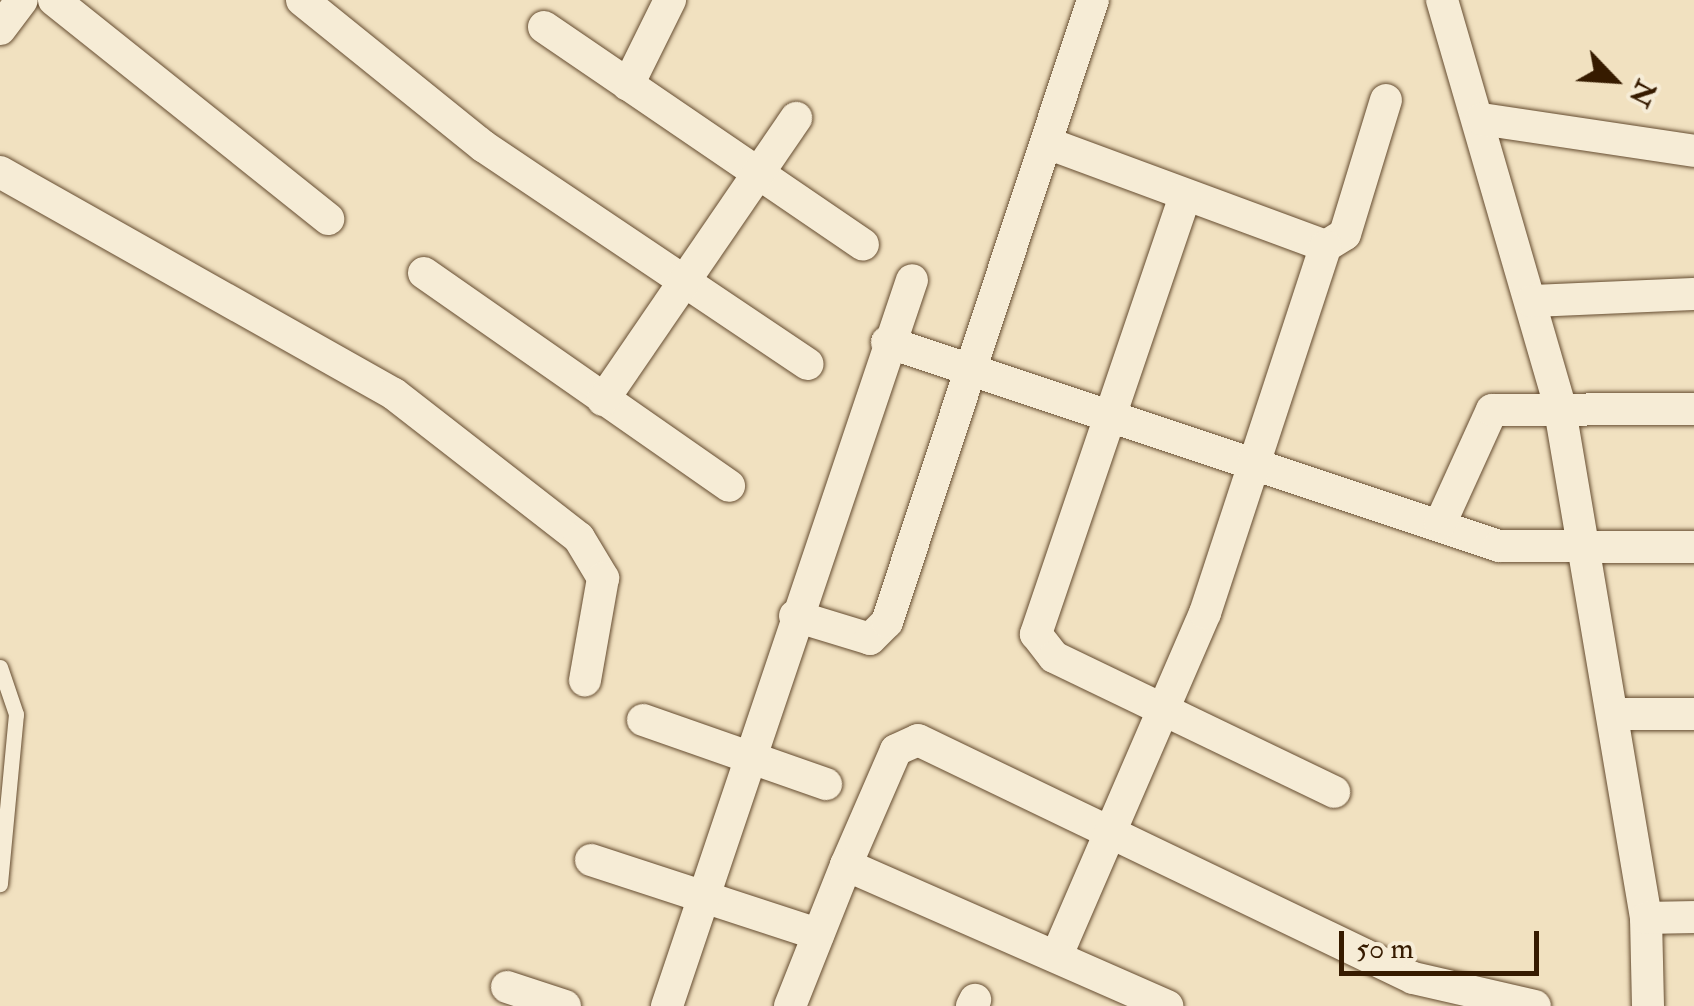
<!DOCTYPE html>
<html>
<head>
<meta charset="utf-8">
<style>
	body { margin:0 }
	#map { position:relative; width:1694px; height:1006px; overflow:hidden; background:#f1e1c0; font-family:"IM FELL Double Pica",serif }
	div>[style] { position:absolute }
	.roads { filter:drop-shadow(0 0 2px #654c30) drop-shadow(0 0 2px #654c30) }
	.service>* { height:15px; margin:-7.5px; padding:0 7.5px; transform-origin:7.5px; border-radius:7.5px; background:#f6ecd6 }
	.minor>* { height:32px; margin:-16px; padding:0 16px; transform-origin:16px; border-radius:16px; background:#f6ecd6 }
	span { translate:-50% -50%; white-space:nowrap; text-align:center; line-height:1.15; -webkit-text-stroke:10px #f6ecd6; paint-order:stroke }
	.north { position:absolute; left:1564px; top:30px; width:100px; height:100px; -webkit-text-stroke:8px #f6ecd6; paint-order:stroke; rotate:115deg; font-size:28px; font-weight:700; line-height:40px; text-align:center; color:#361b00 }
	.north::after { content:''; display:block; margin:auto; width:35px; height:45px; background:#361b00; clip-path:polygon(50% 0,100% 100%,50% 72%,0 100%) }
	.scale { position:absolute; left:1339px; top:931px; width:200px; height:45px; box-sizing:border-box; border:5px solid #361b00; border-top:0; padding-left:12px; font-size:30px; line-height:35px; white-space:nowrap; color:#361b00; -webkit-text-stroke:8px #f6ecd6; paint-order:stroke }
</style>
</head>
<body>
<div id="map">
	<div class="roads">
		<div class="service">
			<i style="left:0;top:667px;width:50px;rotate:71.2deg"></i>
			<i style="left:16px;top:714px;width:171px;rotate:95.4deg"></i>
		</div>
		<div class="minor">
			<i style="left:54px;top:0;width:351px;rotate:38.6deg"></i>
			<i style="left:302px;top:0;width:233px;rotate:38.9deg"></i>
			<i style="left:483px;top:146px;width:391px;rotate:33.9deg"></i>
			<i style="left:1442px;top:0;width:421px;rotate:73.8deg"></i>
			<i style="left:1559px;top:404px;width:521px;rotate:80.39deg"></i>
			<i style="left:1646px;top:918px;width:88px;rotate:88.7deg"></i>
			<i style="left:544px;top:27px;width:386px;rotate:34.3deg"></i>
			<i style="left:0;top:29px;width:36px;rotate:-53deg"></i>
			<i style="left:628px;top:85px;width:95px;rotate:-63.7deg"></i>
			<i style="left:1481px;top:119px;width:215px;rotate:8.5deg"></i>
			<i style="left:1047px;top:143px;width:297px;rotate:20.3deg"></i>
			<i style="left:1326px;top:246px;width:22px;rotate:-32deg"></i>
			<i style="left:1345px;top:234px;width:140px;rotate:-73deg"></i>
			<i style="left:0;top:172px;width:452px;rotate:29.4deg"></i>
			<i style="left:394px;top:394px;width:234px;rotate:37.9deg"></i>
			<i style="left:579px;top:538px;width:47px;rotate:59deg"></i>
			<i style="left:603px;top:578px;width:104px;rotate:100deg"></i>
			<i style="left:1185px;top:196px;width:463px;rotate:108.8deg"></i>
			<i style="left:1036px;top:634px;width:29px;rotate:52deg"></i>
			<i style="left:1054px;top:657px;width:311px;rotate:25.7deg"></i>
			<i style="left:424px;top:273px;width:372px;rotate:34.9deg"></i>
			<i style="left:1532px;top:301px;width:162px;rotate:-2.5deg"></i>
			<i style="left:887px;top:342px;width:645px;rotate:18.43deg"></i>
			<i style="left:1499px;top:546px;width:195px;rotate:0.3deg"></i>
			<i style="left:603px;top:400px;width:342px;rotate:-55.6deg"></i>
			<i style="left:1440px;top:524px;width:125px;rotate:-65.5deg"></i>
			<i style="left:1492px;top:410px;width:202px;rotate:-0.3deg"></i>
			<i style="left:795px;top:616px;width:78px;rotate:17deg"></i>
			<i style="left:870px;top:639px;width:24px;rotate:-45deg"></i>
			<i style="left:887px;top:622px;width:655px;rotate:-71.68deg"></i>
			<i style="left:1612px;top:714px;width:82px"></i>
			<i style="left:643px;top:720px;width:194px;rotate:19.3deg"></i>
			<i style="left:591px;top:860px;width:239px;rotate:18.1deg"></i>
			<i style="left:846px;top:865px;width:125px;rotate:-66.5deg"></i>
			<i style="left:896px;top:750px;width:24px;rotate:-24deg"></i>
			<i style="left:918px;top:740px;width:549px;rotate:25.68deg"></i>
			<i style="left:1413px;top:978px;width:125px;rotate:12.9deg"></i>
			<i style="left:1646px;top:918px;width:48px;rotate:-1.2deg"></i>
			<i style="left:1057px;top:955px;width:373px;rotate:-66.6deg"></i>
			<i style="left:1205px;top:613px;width:386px;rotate:-71.8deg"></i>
			<i style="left:507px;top:987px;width:61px;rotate:18.1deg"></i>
			<i style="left:667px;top:1006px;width:766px;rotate:-71.35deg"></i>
			<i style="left:790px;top:1006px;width:152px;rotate:-68.3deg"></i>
			<i style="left:846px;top:865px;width:351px;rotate:23.7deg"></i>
			<i style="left:972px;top:1006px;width:7px;rotate:-63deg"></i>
		</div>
	</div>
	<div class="north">N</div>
	<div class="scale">50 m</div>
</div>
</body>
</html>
